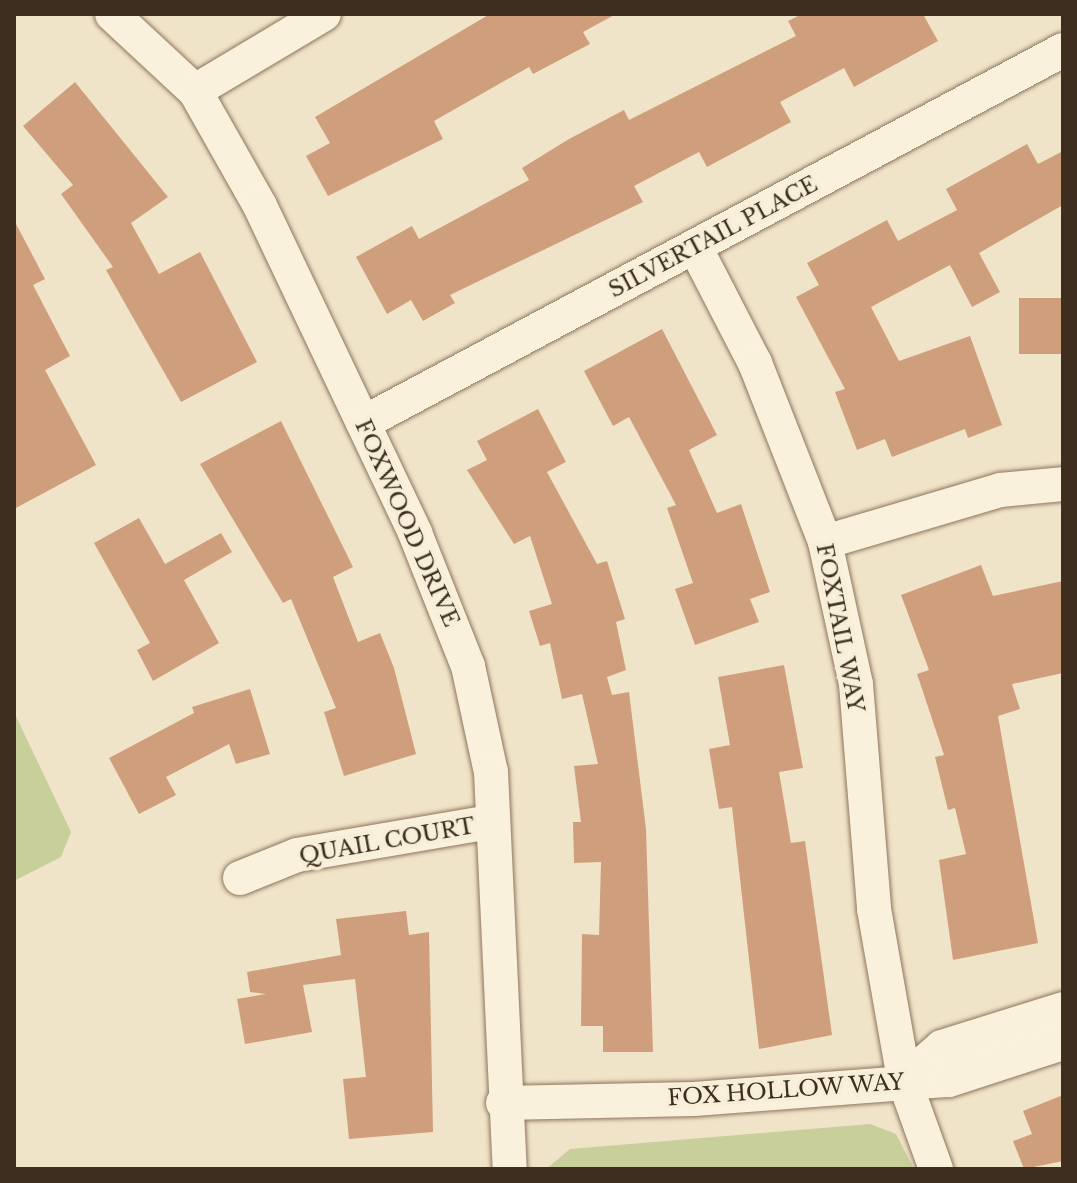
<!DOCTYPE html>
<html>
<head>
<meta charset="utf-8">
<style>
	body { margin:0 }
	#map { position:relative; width:1077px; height:1183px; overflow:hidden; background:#f0e4c8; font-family:"Libre Baskerville",serif }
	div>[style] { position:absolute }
	.green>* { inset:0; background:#c9cf9b }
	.building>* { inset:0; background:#cf9f7d; transform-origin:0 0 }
	.roads { filter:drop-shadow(0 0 2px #8d765c) drop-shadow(0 0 2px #8d765c) }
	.street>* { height:34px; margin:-17px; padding:0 17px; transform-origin:17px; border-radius:17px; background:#faf1dc }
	span { translate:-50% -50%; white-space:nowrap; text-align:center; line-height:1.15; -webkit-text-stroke:7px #f7eed8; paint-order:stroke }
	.street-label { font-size:22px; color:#3d2e20 }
	.frame { position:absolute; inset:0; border:16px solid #3d2e20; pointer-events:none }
</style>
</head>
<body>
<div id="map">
	<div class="green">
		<i style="clip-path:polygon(14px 712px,71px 832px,61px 857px,14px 881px)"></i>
		<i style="clip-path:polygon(870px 1124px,896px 1134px,914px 1169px,546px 1169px,570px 1149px)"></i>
	</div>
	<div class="building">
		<i style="clip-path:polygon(490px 14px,616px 14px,583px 32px,590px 44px,533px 74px,529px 67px,434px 121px,443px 139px,328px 196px,306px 156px,330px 143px,315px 117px)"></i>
		<i style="clip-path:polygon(802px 14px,923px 14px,938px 41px,854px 87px,844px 68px,780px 102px,791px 122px,707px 167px,699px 152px,634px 186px,643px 202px,450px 295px,455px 303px,423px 321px,411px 300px,387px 314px,356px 257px,412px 226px,419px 239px,529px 180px,522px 168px,569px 139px,624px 110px,629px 120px,796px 36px,788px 21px)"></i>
		<i style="clip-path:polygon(75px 82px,168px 197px,131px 223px,159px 274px,200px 252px,257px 362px,181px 402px,106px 270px,113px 267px,61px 194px,73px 185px,23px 126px)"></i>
		<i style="clip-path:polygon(1027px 144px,1038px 164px,1063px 151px,1063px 205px,979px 253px,1000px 292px,972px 307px,950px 265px,871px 307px,899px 361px,970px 336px,1002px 425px,968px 438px,965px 429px,892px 457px,885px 439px,857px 450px,835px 392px,845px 389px,796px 297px,819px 285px,807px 263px,887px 220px,898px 241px,957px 210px,946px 189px)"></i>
		<i style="clip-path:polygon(14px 220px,45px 279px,33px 285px,70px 356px,45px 370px,96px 465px,14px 509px)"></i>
		<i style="left:1063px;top:298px;width:56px;height:44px;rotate:90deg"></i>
		<i style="clip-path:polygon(662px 329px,717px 435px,689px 450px,717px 513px,741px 504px,770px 592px,750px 599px,759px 622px,695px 645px,675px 589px,693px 583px,667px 508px,676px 505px,629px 417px,613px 426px,584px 371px)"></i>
		<i style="clip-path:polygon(538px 409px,566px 462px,547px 472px,597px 564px,607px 561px,625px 619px,616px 622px,626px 670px,607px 677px,612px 695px,629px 692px,646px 829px,653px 1052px,603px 1052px,603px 1026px,581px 1026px,582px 934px,599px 935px,601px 862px,574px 863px,573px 822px,581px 822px,574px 766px,598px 764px,582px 694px,562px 699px,550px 643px,540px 646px,529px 611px,552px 604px,530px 536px,514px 544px,467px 470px,487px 460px,477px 441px)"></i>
		<i style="clip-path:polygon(281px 421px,353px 567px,333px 577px,358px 642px,380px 633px,394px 668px,416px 754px,344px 776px,324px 712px,336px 708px,291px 599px,283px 603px,200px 464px)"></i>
		<i style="clip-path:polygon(139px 518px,165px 564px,221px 533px,232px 552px,184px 580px,219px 643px,153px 681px,137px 650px,150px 643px,94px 543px)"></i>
		<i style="clip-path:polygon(981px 565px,993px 596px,1063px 581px,1063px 673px,1012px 684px,1020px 709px,998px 716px,1038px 943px,953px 960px,939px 860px,966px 854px,955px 808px,948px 810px,935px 757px,944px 755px,917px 674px,929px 670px,901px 595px)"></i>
		<i style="clip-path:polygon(784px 665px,803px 768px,779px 772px,791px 843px,805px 841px,832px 1035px,759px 1049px,732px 807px,719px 809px,709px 749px,730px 745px,718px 677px)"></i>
		<i style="clip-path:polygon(250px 689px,270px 754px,236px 764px,229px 744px,166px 777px,176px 795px,139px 814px,109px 758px,194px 713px,192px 707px)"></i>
		<i style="clip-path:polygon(406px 911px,409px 935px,429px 932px,433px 1132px,349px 1139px,343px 1079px,366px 1077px,355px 979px,303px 985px,312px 1032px,245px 1044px,237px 999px,266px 994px,250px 992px,247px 972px,341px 955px,336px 919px)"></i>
		<i style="clip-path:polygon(1063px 1095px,1063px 1161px,1024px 1169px,1013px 1141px,1032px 1134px,1023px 1111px)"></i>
	</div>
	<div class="roads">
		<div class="street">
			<i style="left:112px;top:14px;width:113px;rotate:42.9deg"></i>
			<i style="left:195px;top:91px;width:132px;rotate:60.5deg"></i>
			<i style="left:260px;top:206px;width:362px;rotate:64.6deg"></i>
			<i style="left:415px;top:533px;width:143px;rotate:68.3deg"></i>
			<i style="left:468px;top:666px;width:108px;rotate:77.8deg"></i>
			<i style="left:491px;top:772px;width:397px;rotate:87.3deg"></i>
			<i style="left:195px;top:91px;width:150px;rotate:-30.8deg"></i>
			<i style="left:695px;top:247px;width:131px;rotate:62.7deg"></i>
			<i style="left:755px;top:363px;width:192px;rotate:68.6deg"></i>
			<i style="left:825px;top:542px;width:145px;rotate:77.7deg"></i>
			<i style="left:856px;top:684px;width:226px;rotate:85.4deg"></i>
			<i style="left:874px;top:909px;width:174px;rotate:80deg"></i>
			<i style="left:904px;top:1080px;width:95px;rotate:70.2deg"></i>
			<i style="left:363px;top:423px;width:793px;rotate:-28.05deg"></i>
			<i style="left:825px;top:542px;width:183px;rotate:-16.5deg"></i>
			<i style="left:1000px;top:490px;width:63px;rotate:-5.4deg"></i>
			<i style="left:240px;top:878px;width:61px;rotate:-22deg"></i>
			<i style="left:297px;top:855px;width:196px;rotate:-9.7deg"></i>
			<i style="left:904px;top:1080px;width:50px;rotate:-41deg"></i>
			<i style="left:942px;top:1047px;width:127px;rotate:-17.4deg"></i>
			<i style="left:503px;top:1103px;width:191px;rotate:-1.2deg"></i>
			<i style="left:694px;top:1099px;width:256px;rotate:-4.3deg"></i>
			<i style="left:949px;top:1080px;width:120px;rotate:-18deg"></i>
		</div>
	</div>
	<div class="street-label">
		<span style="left:713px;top:237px;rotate:-28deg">SILVERTAIL PLACE</span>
		<span style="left:407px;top:523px;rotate:66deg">FOXWOOD DRIVE</span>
		<span style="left:840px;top:628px;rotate:79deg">FOXTAIL WAY</span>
		<span style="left:387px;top:841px;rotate:-10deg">QUAIL COURT</span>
		<span style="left:786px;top:1090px;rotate:-4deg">FOX HOLLOW WAY</span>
	</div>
	<div class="frame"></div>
</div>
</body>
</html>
